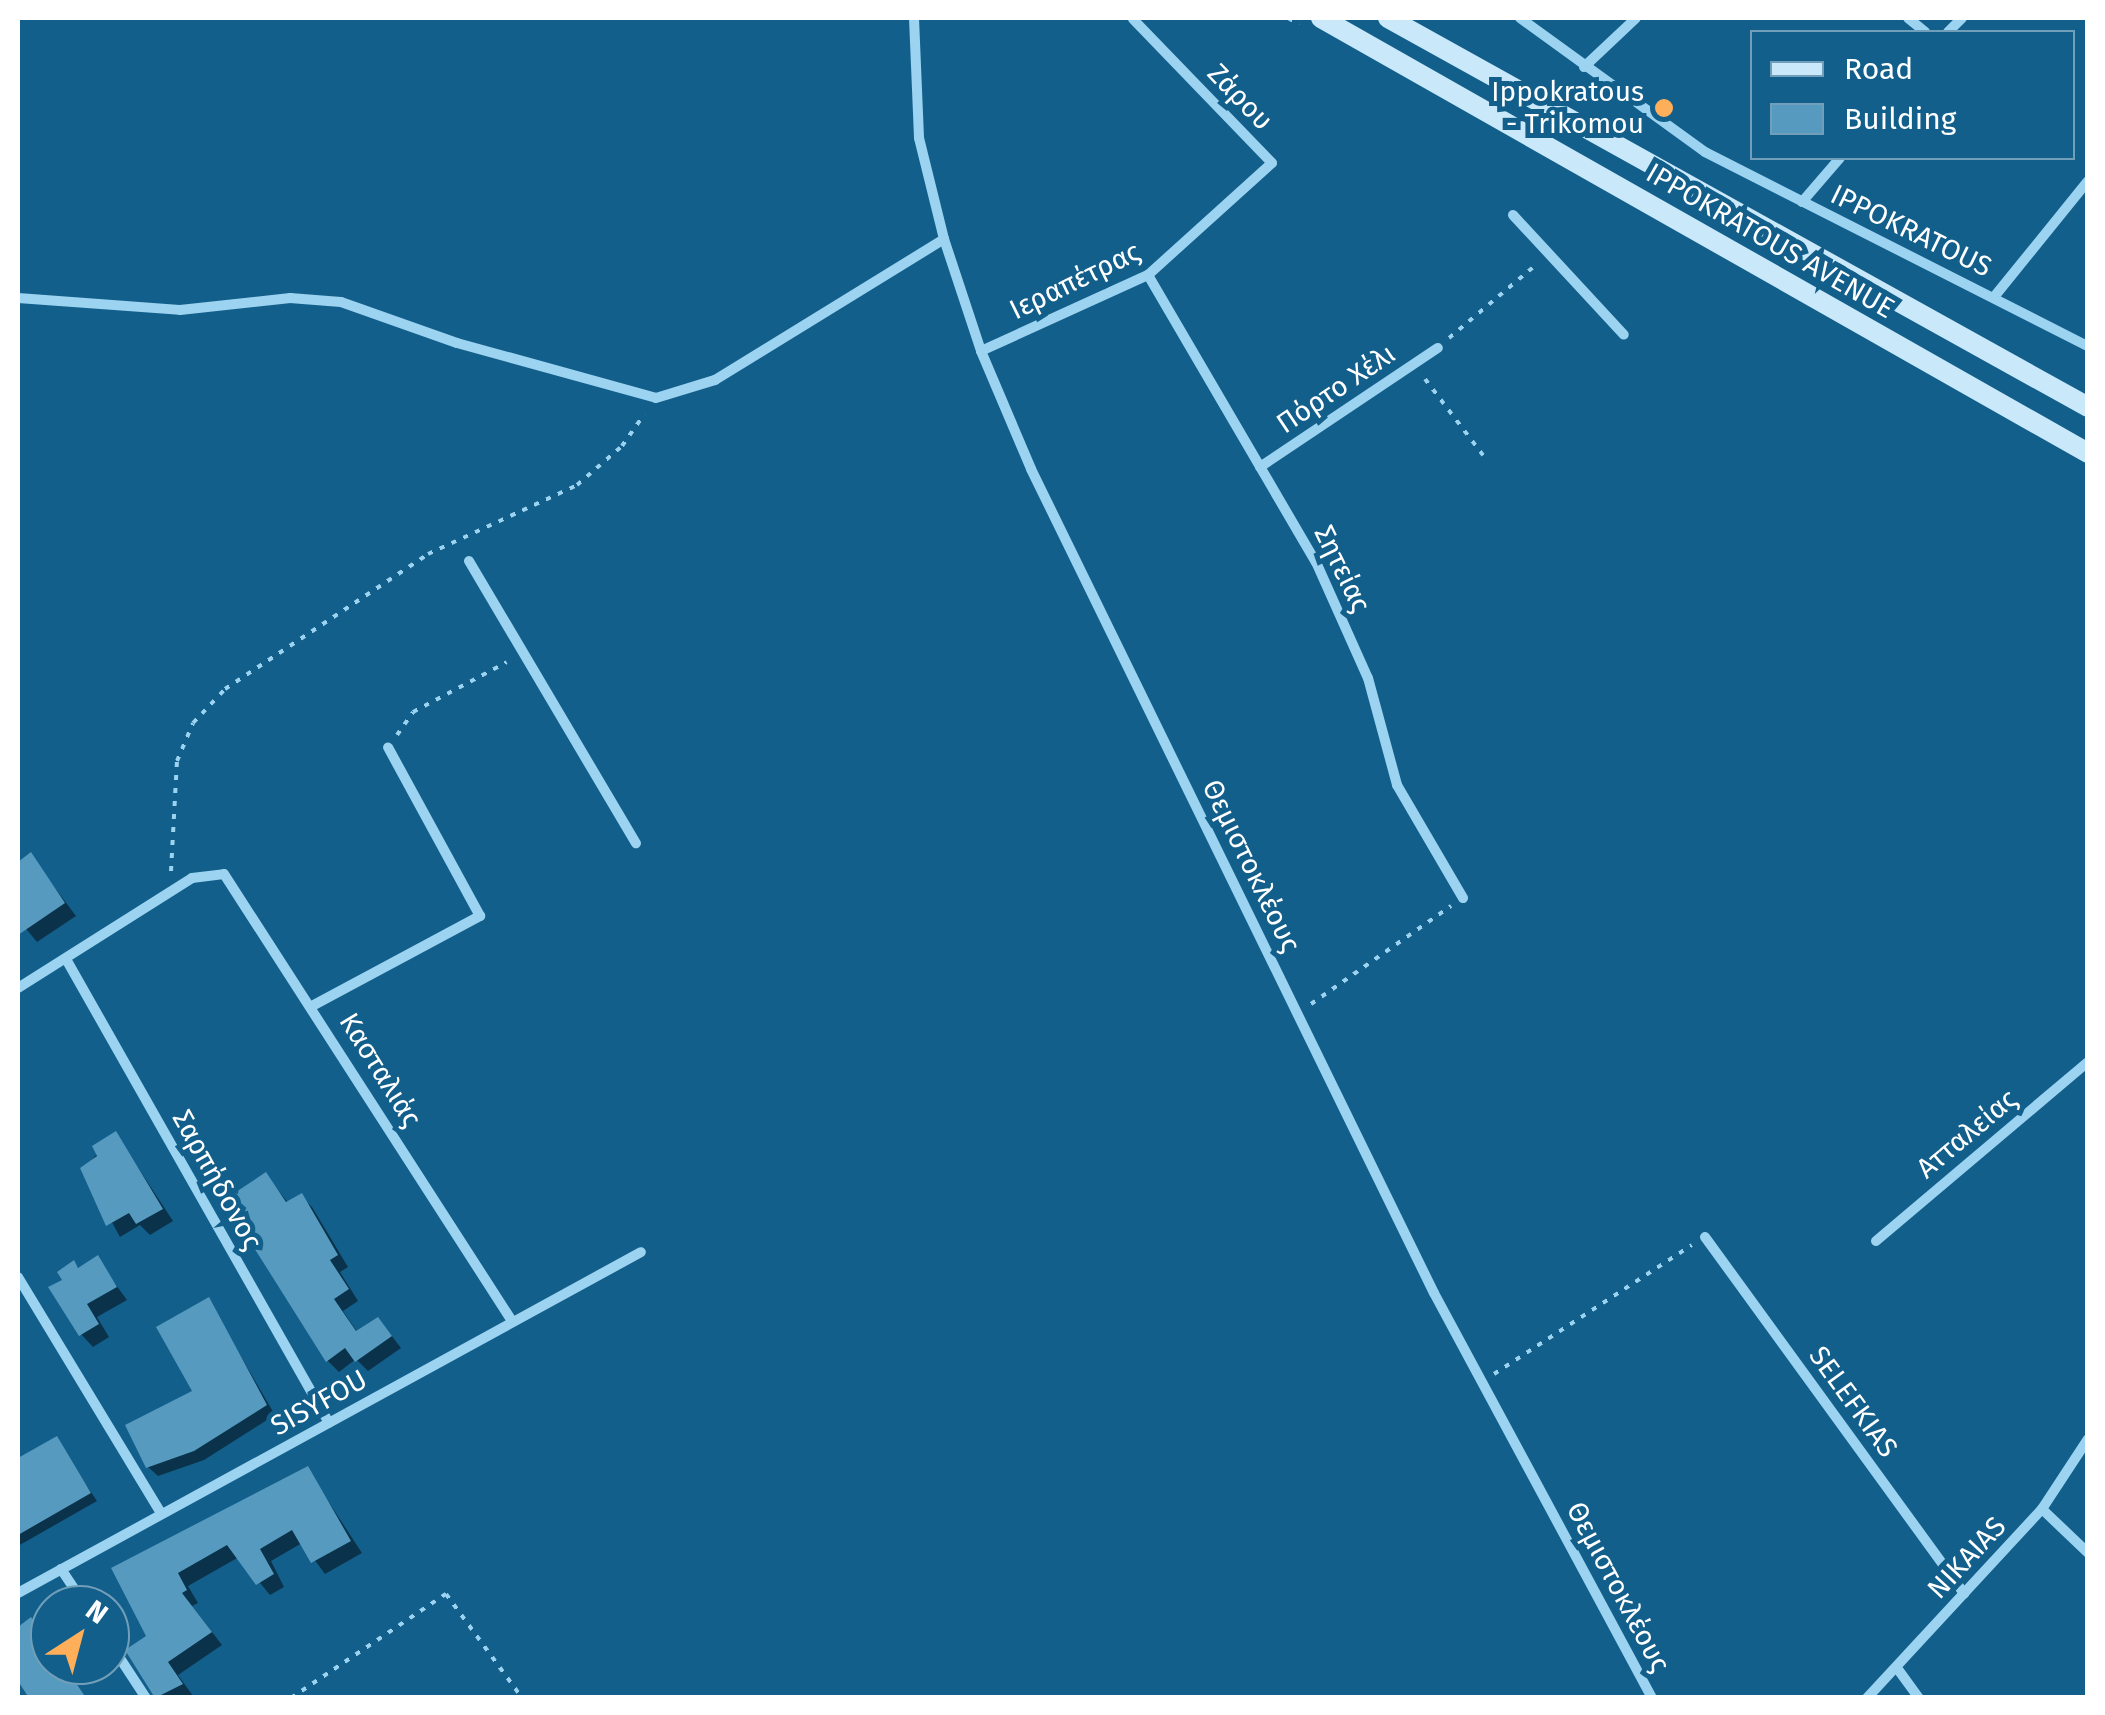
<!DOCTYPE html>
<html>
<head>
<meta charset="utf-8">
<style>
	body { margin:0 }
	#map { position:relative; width:2105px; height:1715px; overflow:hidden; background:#135f8b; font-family:"Fira Sans",sans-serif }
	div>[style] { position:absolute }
	.shadow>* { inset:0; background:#0007 }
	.building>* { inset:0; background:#569abf }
	.path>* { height:4px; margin-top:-2px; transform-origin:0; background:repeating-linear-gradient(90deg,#9bd3f0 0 5px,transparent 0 13px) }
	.minor>* { height:10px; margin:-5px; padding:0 5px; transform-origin:5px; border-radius:5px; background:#9bd3f0 }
	.secondary>* { height:20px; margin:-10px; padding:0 10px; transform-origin:10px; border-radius:10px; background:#c9e9fb }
	.dots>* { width:28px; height:28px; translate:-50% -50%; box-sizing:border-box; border:5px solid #135f8b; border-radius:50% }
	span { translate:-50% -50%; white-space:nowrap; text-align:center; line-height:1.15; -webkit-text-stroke:10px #135f8b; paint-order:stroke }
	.poi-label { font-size:28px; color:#fff }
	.right { translate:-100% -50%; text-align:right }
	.street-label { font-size:28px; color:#fff }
	.frame { position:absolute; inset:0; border:20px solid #fff; pointer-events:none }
	.legend { position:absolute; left:1750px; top:30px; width:325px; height:130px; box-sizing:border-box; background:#135f8b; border:2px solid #719fb9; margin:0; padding:12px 18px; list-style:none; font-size:30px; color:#fff }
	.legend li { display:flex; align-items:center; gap:20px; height:50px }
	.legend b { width:50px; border:2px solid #719fb9 }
	.north { position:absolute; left:30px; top:1585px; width:100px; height:100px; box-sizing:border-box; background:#135f8b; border:2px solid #719fb9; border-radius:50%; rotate:36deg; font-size:28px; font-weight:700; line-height:40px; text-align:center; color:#fff }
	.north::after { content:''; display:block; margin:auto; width:35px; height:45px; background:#ffaf5a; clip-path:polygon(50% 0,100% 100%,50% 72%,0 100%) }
</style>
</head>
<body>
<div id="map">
	<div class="shadow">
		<i style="clip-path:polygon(31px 856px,76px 916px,37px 942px,18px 919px,18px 865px)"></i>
		<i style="clip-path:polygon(116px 1134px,173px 1221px,150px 1235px,140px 1225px,120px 1237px,83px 1169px)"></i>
		<i style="clip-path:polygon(266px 1175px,289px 1204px,301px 1196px,312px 1207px,348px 1267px,340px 1272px,358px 1301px,343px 1311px,358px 1333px,388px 1331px,401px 1348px,368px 1371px,356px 1359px,339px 1372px,328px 1361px)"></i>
		<i style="clip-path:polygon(97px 1259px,127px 1300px,97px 1317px,109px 1337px,93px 1347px,81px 1334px,66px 1281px,74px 1264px,80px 1269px)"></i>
		<i style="clip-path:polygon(208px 1300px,275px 1415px,204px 1460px,158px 1476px,148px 1467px,196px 1392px)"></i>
		<i style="clip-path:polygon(56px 1440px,97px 1501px,18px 1546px,18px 1462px)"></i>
		<i style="clip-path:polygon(307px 1469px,362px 1553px,325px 1574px,302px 1543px,271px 1561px,284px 1587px,270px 1595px,239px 1557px,188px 1586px,198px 1603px,192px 1606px,222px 1645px,178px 1675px,193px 1696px,157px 1698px,129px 1651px,149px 1636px,114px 1569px)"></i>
	</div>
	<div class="building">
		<i style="clip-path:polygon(31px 852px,65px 903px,18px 935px,18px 862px)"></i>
		<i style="clip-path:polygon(116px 1131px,163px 1209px,136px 1224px,129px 1213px,106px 1226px,80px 1168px,97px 1156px,92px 1146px)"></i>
		<i style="clip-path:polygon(266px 1172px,286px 1202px,302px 1193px,338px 1255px,330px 1260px,349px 1289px,334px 1299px,356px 1331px,378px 1317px,392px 1336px,355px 1362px,345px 1348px,326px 1362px,224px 1200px)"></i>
		<i style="clip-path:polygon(98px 1255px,117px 1287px,87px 1304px,99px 1324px,79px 1336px,48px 1287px,62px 1280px,57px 1272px,74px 1260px,78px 1268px)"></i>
		<i style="clip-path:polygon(209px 1297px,267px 1405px,194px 1451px,146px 1468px,125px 1425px,192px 1391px,156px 1327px)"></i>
		<i style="clip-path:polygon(57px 1436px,91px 1493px,18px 1535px,18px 1458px)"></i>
		<i style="clip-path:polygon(308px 1466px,351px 1541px,311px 1563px,292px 1530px,260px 1549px,274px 1574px,256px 1585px,227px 1545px,178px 1573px,187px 1590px,182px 1593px,212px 1632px,168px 1662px,183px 1684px,155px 1698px,125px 1650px,146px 1636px,111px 1568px)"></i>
		<i style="clip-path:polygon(31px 1617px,50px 1645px,50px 1665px,64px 1665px,86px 1698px,29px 1698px,18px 1681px,18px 1627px)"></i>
	</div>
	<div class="path">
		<i style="left:1288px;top:18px;width:13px;rotate:29deg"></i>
		<i style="left:1449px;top:338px;width:115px;rotate:-40.1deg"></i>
		<i style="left:1425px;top:379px;width:96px;rotate:52.7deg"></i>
		<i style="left:397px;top:735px;width:28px;rotate:-55deg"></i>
		<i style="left:413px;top:712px;width:106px;rotate:-28deg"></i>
		<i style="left:171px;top:871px;width:110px;rotate:-86.9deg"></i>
		<i style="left:177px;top:761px;width:41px;rotate:-67.2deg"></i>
		<i style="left:193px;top:723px;width:47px;rotate:-46.7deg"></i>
		<i style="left:225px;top:689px;width:244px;rotate:-33.6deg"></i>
		<i style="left:428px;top:554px;width:164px;rotate:-24.8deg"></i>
		<i style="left:577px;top:485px;width:60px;rotate:-40.9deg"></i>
		<i style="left:622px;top:446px;width:39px;rotate:-55deg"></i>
		<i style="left:1311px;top:1004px;width:171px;rotate:-35deg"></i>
		<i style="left:1494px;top:1374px;width:236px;rotate:-33.1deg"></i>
		<i style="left:291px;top:1698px;width:187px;rotate:-33.9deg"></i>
		<i style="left:446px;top:1594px;width:129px;rotate:53.8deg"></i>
	</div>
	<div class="minor">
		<i style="left:914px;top:18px;width:120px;rotate:87.6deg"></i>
		<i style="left:919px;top:138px;width:104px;rotate:76.1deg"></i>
		<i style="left:944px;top:239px;width:118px;rotate:71.7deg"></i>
		<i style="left:981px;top:351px;width:128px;rotate:67deg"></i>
		<i style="left:1031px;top:469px;width:917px;rotate:63.94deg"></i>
		<i style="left:1434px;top:1293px;width:460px;rotate:61.7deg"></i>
		<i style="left:1520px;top:18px;width:228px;rotate:35.9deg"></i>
		<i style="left:1705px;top:152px;width:429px;rotate:26.9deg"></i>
		<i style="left:1908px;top:18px;width:22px;rotate:39deg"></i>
		<i style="left:1948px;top:32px;width:20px;rotate:-45deg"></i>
		<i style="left:1584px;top:67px;width:71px;rotate:-43.3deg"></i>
		<i style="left:1802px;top:202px;width:58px;rotate:-49.2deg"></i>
		<i style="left:1513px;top:215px;width:163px;rotate:47.2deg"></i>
		<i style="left:1148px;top:275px;width:333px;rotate:59.7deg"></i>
		<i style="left:1316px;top:562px;width:127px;rotate:65.9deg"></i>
		<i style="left:1368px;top:678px;width:111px;rotate:74.8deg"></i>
		<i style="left:1397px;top:785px;width:131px;rotate:59.7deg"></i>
		<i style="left:1994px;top:297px;width:149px;rotate:-51deg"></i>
		<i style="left:18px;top:298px;width:162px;rotate:4.2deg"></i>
		<i style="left:180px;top:310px;width:111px;rotate:-6.2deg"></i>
		<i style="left:290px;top:298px;width:51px;rotate:4.5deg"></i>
		<i style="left:341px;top:302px;width:123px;rotate:19.5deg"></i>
		<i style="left:457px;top:343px;width:206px;rotate:15.4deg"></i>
		<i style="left:656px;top:398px;width:62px;rotate:-17deg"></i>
		<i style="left:715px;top:380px;width:269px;rotate:-31.6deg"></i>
		<i style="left:981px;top:351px;width:183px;rotate:-24.5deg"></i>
		<i style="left:1148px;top:275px;width:167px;rotate:-42.1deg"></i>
		<i style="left:1272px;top:163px;width:200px;rotate:-134deg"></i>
		<i style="left:1260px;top:467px;width:214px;rotate:-33.8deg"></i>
		<i style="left:469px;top:561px;width:328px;rotate:59.4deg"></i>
		<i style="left:66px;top:959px;width:533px;rotate:60.45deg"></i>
		<i style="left:18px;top:988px;width:206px;rotate:-32.3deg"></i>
		<i style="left:192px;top:878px;width:32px;rotate:-7deg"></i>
		<i style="left:224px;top:874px;width:532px;rotate:57.21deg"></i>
		<i style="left:312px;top:1006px;width:191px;rotate:-28.2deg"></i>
		<i style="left:480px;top:916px;width:192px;rotate:-118.6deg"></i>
		<i style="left:1705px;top:1237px;width:441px;rotate:54deg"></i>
		<i style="left:1876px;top:1241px;width:277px;rotate:-40.2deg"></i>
		<i style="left:18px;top:1277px;width:276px;rotate:58.8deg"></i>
		<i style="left:2042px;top:1509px;width:64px;rotate:43.7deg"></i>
		<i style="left:61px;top:1569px;width:43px;rotate:56.3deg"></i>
		<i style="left:18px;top:1593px;width:710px;rotate:-28.69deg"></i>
		<i style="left:110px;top:1643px;width:66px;rotate:56.8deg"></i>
		<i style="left:1897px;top:1668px;width:37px;rotate:54deg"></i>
		<i style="left:1867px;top:1698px;width:258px;rotate:-47.2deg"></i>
		<i style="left:2042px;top:1509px;width:84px;rotate:-56.7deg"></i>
	</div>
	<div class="secondary">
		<i style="left:1321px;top:18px;width:882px;rotate:29.56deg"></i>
		<i style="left:1388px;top:18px;width:801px;rotate:29.06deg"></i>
	</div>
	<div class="dots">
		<i style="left:1664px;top:108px;background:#ffaf5a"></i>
	</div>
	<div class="poi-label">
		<span class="right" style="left:1644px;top:108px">Ippokratous<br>- Trikomou</span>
	</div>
	<div class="street-label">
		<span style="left:1240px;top:97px;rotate:46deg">Ζάρου</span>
		<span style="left:1911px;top:231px;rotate:26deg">IPPOKRATOUS</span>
		<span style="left:1770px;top:241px;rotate:30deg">IPPOKRATOUS AVENUE</span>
		<span style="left:1075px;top:281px;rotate:-26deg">Ιεραπέτρας</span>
		<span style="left:1336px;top:389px;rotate:-34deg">Πόρτο Χέλι</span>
		<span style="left:1342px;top:569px;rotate:64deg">Σητείας</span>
		<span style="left:1251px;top:866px;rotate:64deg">Θεμιστοκλέους</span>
		<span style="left:380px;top:1070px;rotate:58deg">Κασταλιάς</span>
		<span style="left:1967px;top:1134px;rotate:-40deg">Ατταλείας</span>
		<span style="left:217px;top:1180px;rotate:61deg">Σαρπήδονος</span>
		<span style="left:1853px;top:1402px;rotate:54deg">SELEFKIAS</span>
		<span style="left:319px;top:1403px;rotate:-29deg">SISYFOU</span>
		<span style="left:1967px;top:1558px;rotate:-47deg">NIKAIAS</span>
		<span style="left:1618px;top:1587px;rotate:62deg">Θεμιστοκλέους</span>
	</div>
	<div class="frame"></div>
	<ul class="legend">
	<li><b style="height:12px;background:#c9e9fb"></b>Road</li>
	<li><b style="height:28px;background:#569abf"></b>Building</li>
	</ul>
	<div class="north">N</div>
</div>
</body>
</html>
